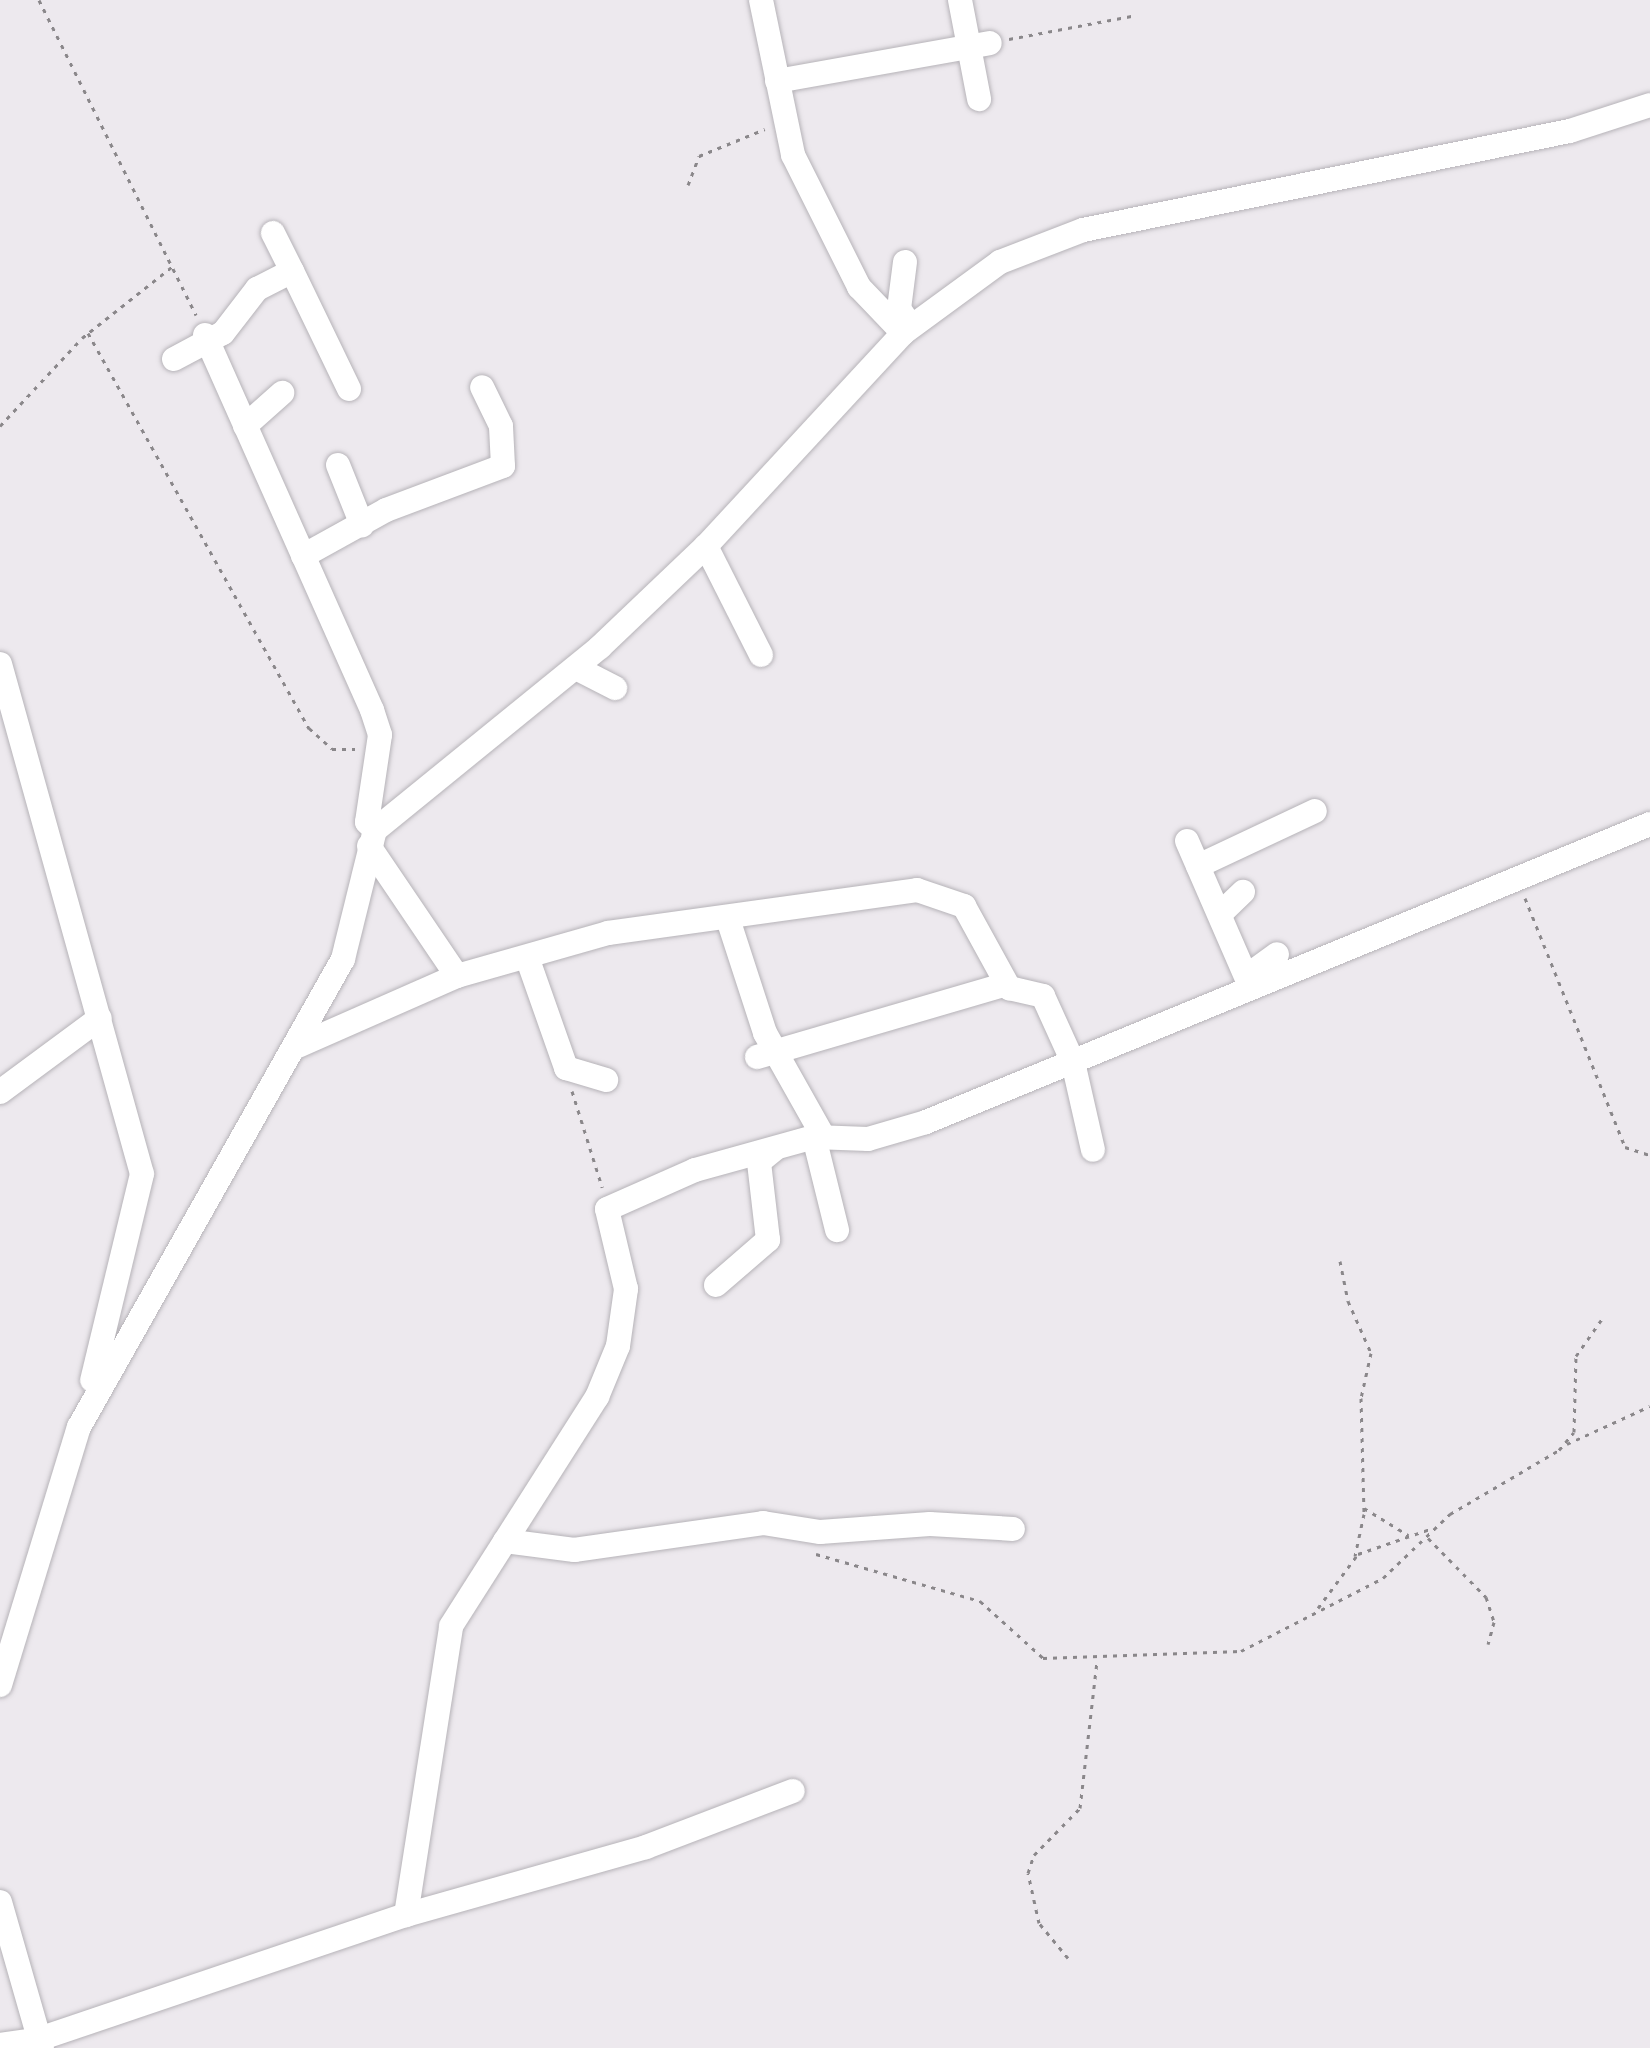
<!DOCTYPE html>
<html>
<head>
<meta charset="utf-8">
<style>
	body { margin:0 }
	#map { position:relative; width:1650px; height:2048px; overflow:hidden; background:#ede9ee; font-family:Arial,sans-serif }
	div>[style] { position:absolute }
	.path>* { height:3px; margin-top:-1.5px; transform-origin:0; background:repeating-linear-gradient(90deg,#8a878a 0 4px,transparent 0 10px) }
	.roads { filter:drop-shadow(0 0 2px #b6b3b8) drop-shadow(0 0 2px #b6b3b8) }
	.minor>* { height:24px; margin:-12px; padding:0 12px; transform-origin:12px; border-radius:12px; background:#fff }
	span { translate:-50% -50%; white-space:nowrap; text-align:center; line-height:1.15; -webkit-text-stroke:6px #faf6fc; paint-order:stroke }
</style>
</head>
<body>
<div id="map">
	<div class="path">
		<i style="left:39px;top:0;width:352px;rotate:63.5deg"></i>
		<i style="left:1009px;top:39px;width:130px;rotate:-10.6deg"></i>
		<i style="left:688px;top:185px;width:31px;rotate:-69deg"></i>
		<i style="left:699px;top:156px;width:71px;rotate:-22.2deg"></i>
		<i style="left:88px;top:333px;width:453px;rotate:60.8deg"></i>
		<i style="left:309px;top:728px;width:31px;rotate:42deg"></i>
		<i style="left:332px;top:749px;width:23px"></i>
		<i style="left:0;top:426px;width:120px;rotate:-47deg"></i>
		<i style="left:82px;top:338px;width:117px;rotate:-38.4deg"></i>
		<i style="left:1525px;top:898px;width:268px;rotate:68.1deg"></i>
		<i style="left:1625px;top:1147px;width:26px;rotate:18deg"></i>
		<i style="left:572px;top:1091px;width:101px;rotate:72.6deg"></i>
		<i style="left:1340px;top:1261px;width:41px;rotate:78.7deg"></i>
		<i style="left:1348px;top:1301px;width:57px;rotate:66.1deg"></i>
		<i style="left:1371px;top:1353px;width:46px;rotate:102.5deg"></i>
		<i style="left:1361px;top:1398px;width:116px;rotate:88.5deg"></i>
		<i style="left:1364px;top:1514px;width:43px;rotate:102.1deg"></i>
		<i style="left:1567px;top:1444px;width:91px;rotate:-24.6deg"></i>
		<i style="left:1364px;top:1508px;width:52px;rotate:31.5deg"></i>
		<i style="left:1428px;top:1538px;width:83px;rotate:45.5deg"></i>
		<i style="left:1486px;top:1597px;width:26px;rotate:72deg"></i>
		<i style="left:1494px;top:1622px;width:23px;rotate:105deg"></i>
		<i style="left:816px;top:1554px;width:171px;rotate:16deg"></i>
		<i style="left:980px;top:1601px;width:85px;rotate:42.1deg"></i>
		<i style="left:1043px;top:1658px;width:198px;rotate:-2deg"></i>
		<i style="left:1241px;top:1651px;width:160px;rotate:-27.2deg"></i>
		<i style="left:1383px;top:1578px;width:93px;rotate:-43.7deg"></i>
		<i style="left:1450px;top:1514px;width:126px;rotate:-30.4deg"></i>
		<i style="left:1559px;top:1450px;width:23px;rotate:-50deg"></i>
		<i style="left:1574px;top:1432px;width:76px;rotate:-88.5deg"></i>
		<i style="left:1576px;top:1356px;width:49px;rotate:-55deg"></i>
		<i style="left:1318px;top:1608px;width:67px;rotate:-53.5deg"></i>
		<i style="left:1358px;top:1554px;width:79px;rotate:-19.1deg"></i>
		<i style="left:1068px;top:1958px;width:45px;rotate:-129.6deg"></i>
		<i style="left:1039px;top:1923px;width:51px;rotate:-102.4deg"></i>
		<i style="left:1028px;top:1873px;width:19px;rotate:-72deg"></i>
		<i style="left:1034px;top:1855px;width:66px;rotate:-45.6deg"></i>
		<i style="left:1080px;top:1808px;width:148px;rotate:-83.4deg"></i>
	</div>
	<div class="roads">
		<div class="minor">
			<i style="left:761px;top:0;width:158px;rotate:78.3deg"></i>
			<i style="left:793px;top:155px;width:148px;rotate:63.4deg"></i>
			<i style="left:859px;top:287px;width:64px;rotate:46.3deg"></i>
			<i style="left:960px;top:0;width:101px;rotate:79.1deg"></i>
			<i style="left:777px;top:81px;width:216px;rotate:-10.1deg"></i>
			<i style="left:273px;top:233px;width:42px;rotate:63.4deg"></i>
			<i style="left:905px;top:262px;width:47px;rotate:97.3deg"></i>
			<i style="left:899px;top:309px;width:21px;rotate:55deg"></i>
			<i style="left:205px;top:335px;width:411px;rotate:66deg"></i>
			<i style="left:372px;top:710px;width:26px;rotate:72deg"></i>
			<i style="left:380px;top:735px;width:88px;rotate:98.5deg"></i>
			<i style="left:367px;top:822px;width:11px;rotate:45deg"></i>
			<i style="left:174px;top:359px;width:55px;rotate:-28deg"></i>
			<i style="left:223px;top:333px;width:56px;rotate:-52.3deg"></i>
			<i style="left:257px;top:289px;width:39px;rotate:-27deg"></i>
			<i style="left:292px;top:271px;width:131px;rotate:64.2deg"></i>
			<i style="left:245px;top:426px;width:50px;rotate:-41.7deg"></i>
			<i style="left:338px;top:465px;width:65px;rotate:68.2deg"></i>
			<i style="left:706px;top:546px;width:122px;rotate:63.2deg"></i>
			<i style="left:303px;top:556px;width:95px;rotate:-29deg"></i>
			<i style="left:386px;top:510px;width:125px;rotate:-20.6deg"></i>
			<i style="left:503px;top:466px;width:40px;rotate:-92.9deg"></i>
			<i style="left:501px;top:426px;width:43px;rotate:-116deg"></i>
			<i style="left:0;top:664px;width:529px;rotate:74.44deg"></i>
			<i style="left:142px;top:1174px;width:212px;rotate:103.6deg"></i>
			<i style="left:576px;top:668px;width:44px;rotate:27.1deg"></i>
			<i style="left:1187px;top:841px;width:158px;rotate:66.5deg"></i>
			<i style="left:369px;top:846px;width:157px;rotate:55.9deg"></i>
			<i style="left:1198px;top:866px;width:129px;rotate:-25.2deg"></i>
			<i style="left:1220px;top:914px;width:32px;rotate:-44deg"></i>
			<i style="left:728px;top:919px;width:120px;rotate:72deg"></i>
			<i style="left:765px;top:1033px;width:118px;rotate:60.6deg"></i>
			<i style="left:527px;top:957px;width:118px;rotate:70.6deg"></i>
			<i style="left:566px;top:1068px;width:42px;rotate:16.7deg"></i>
			<i style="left:1247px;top:976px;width:37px;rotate:-36deg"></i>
			<i style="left:298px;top:1046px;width:174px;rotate:-23.8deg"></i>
			<i style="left:457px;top:976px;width:157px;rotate:-15.9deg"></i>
			<i style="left:608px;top:933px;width:312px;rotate:-7.9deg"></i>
			<i style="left:917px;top:890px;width:50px;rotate:18.8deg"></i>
			<i style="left:964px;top:906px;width:94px;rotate:61.2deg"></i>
			<i style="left:1009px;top:988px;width:35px;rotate:13deg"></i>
			<i style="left:1043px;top:996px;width:72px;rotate:65.6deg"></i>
			<i style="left:1073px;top:1062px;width:90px;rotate:77.2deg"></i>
			<i style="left:757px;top:1057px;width:259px;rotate:-16.3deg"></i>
			<i style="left:0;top:1092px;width:124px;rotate:-36.5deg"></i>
			<i style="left:814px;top:1137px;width:96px;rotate:76.1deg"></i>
			<i style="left:716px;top:1285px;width:69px;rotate:-40.9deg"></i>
			<i style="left:768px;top:1240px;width:79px;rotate:-96.6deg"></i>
			<i style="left:759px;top:1162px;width:19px;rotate:-39deg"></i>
			<i style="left:505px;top:1541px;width:70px;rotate:7.4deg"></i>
			<i style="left:574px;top:1550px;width:191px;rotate:-8.1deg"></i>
			<i style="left:763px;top:1523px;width:58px;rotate:9deg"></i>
			<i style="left:820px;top:1532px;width:110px;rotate:-4.2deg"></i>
			<i style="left:930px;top:1524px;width:83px;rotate:3.4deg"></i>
			<i style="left:0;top:1685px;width:270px;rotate:-73deg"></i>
			<i style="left:79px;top:1427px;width:537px;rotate:-60.57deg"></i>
			<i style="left:343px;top:959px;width:133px;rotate:-76.1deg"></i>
			<i style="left:375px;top:830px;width:290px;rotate:-39.1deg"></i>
			<i style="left:600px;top:647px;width:146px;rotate:-43.6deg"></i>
			<i style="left:706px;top:546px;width:290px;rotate:-47.2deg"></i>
			<i style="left:903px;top:333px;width:120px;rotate:-36.2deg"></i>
			<i style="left:1000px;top:262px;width:89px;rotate:-21.1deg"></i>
			<i style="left:1083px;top:230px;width:497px;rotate:-11.5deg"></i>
			<i style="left:1570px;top:131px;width:84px;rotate:-18deg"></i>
			<i style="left:0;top:1902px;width:152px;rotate:74deg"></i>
			<i style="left:406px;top:1915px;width:292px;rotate:-81.1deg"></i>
			<i style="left:451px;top:1626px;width:272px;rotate:-57.5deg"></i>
			<i style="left:597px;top:1397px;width:55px;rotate:-67.6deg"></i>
			<i style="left:618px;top:1346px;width:58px;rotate:-82deg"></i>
			<i style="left:626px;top:1289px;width:82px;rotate:-103.4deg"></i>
			<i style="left:607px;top:1209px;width:96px;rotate:-23.9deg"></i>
			<i style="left:695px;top:1170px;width:123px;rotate:-15.5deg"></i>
			<i style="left:814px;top:1137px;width:54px;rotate:2.1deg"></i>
			<i style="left:868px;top:1139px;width:60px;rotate:-16.3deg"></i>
			<i style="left:926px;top:1122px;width:783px;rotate:-22.37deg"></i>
			<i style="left:0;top:2045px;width:36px;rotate:-8deg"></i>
			<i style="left:36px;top:2040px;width:391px;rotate:-18.7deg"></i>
			<i style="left:406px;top:1915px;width:249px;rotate:-15.8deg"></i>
			<i style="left:646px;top:1847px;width:157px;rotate:-20.9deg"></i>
		</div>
	</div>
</div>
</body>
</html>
